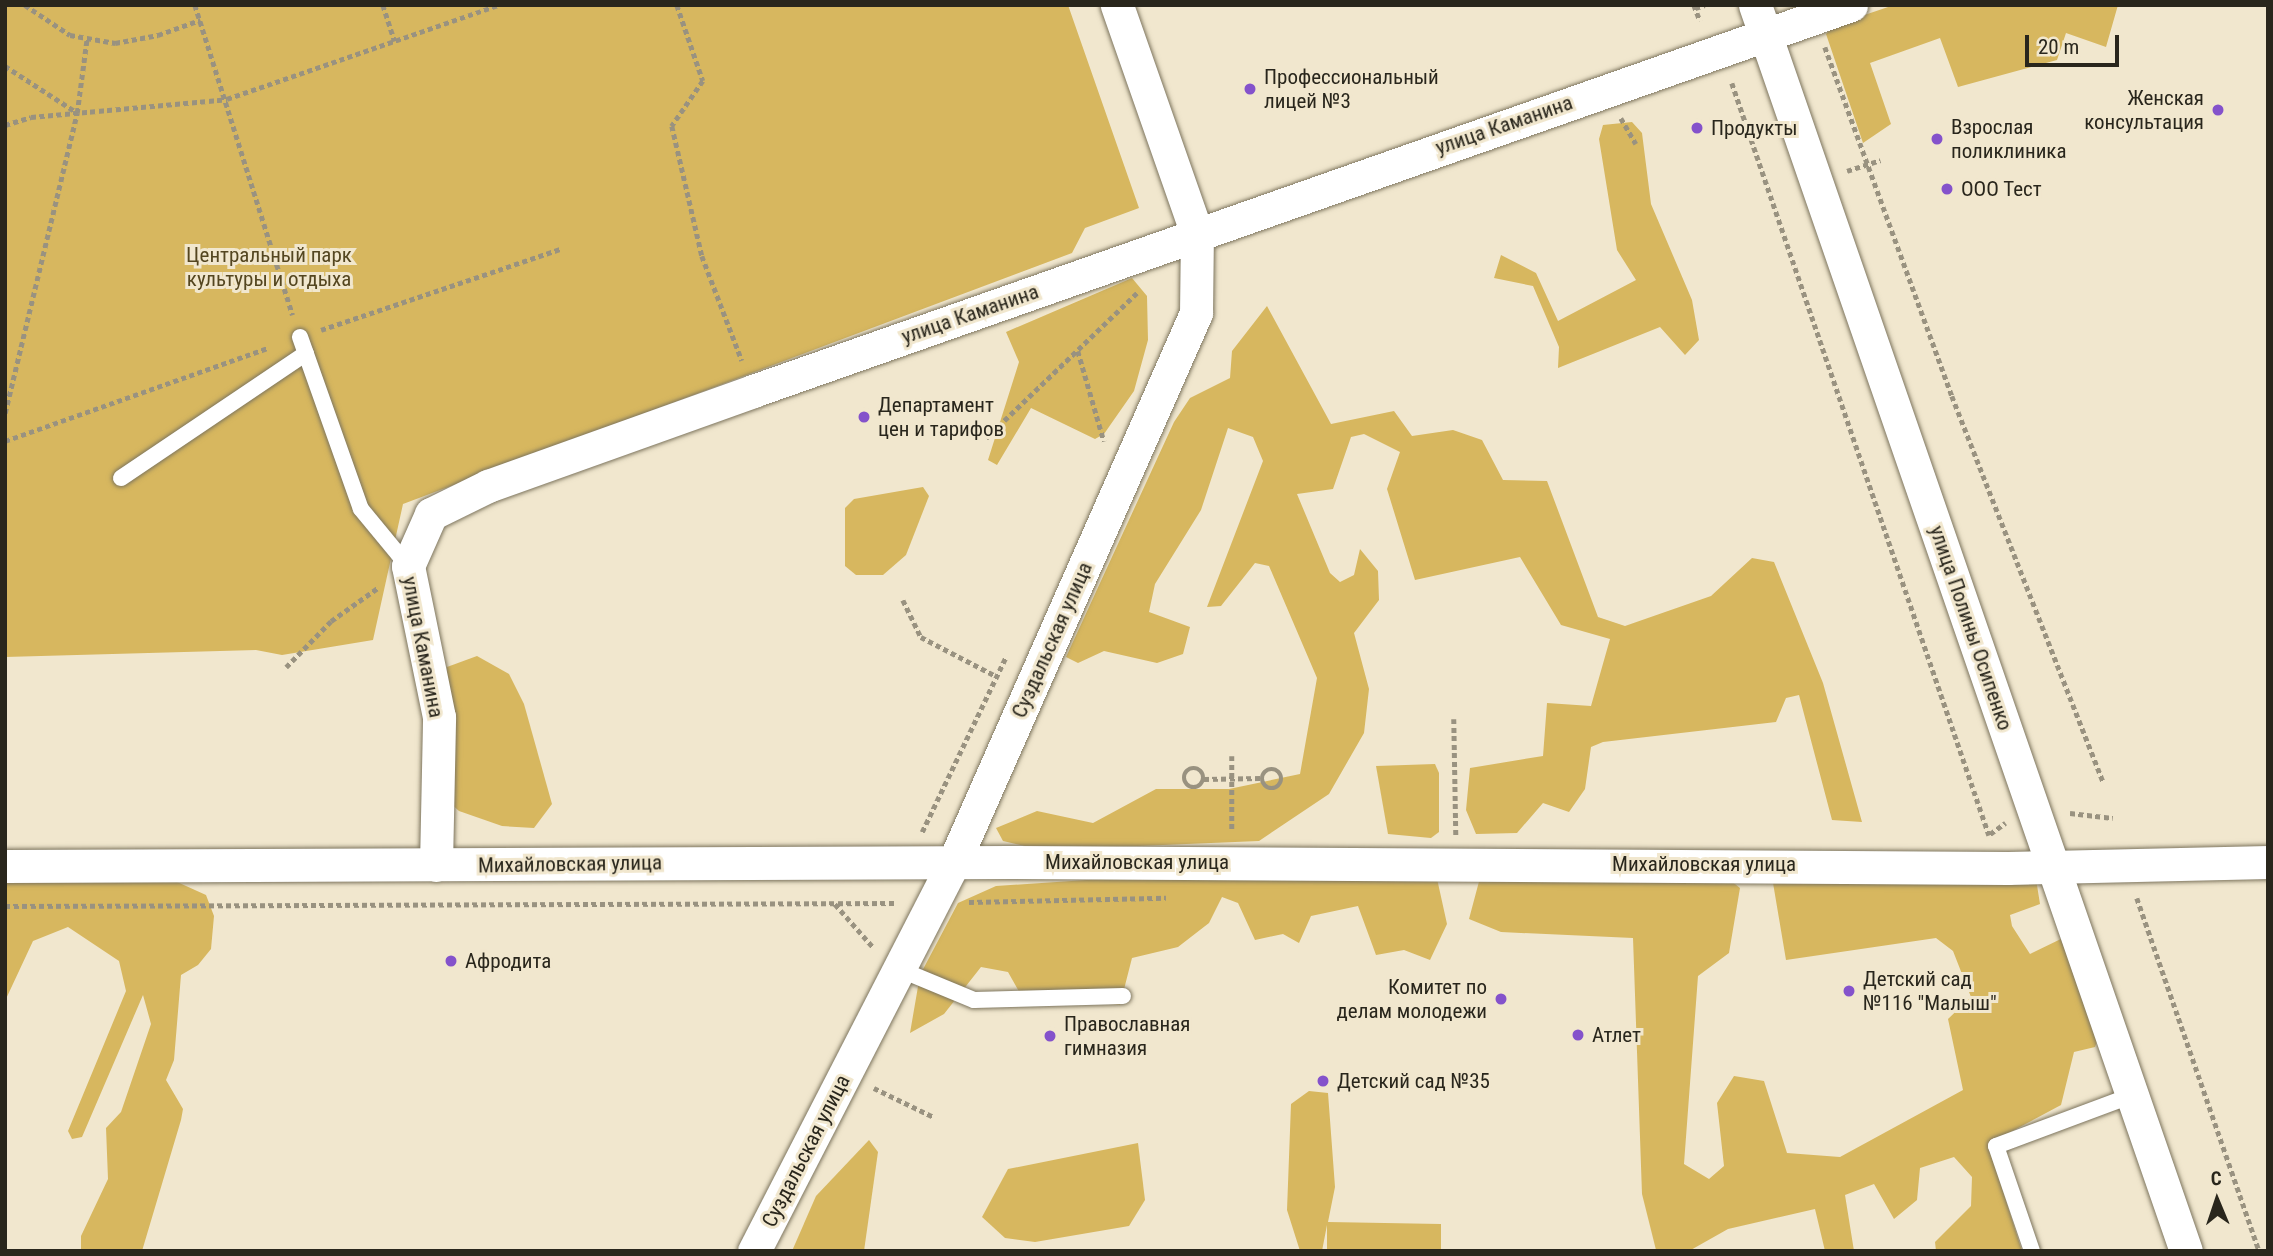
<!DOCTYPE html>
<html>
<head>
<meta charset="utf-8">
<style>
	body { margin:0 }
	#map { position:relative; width:2273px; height:1256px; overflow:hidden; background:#f1e7ce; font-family:"Roboto Condensed",sans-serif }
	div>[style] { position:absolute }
	.green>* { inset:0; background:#d7b75f }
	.path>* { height:4.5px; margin-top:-2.25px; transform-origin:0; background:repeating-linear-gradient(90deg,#999280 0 5px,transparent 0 8.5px) }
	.path>.ring { margin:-2.25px; padding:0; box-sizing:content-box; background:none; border:4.5px solid #999280; border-radius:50% }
	.roads { filter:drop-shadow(0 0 2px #7d755e) drop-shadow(0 0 2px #7d755e) }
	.service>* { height:16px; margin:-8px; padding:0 8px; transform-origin:8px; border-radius:8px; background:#fff }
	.minor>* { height:33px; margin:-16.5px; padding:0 16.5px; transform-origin:16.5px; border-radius:16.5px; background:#fff }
	.dots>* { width:19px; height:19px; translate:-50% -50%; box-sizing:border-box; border:4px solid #f1e7ce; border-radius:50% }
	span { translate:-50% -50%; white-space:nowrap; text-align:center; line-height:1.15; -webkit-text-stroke:6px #f1e7ce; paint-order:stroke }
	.poi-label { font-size:21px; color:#29261c }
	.left { translate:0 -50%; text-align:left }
	.right { translate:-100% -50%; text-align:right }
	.street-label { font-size:21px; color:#29261c }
	.park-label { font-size:21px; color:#544620 }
	.frame { position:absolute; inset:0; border:7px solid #29261c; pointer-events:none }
	.north { position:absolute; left:2182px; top:1165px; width:70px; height:70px; -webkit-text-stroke:5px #f1e7ce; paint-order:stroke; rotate:358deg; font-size:19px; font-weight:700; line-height:28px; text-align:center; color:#29261c }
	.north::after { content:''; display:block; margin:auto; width:24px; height:32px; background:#29261c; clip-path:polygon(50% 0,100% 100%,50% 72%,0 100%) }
	.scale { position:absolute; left:2025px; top:35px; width:94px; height:32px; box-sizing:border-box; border:4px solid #29261c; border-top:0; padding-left:9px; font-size:21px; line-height:24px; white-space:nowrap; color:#29261c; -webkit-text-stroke:5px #f1e7ce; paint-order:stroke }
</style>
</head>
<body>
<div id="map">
	<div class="green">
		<i style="clip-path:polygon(5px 5px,1068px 5px,1139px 208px,1085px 228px,1072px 253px,403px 504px,373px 640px,282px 655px,256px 650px,5px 657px)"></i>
		<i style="clip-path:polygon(1894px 5px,2118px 5px,2106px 47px,2066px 33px,2057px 60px,1958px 87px,1940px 38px,1870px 63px,1891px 124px,1863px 143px,1826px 34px,1835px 25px)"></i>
		<i style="clip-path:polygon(1632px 122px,1642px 133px,1651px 204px,1692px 300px,1699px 340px,1685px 355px,1660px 327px,1558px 368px,1559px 347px,1533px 286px,1494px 278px,1501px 255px,1536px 273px,1558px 321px,1636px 280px,1617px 250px,1599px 139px,1603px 125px)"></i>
		<i style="clip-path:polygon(1132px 278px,1147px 296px,1148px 340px,1134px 391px,1104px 434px,1095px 439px,1031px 408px,997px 465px,988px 460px,1019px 362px,1006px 332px)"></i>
		<i style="clip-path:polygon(1267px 306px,1331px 424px,1394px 411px,1412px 436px,1453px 430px,1482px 440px,1503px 480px,1547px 481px,1598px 617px,1625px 626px,1711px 596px,1752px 558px,1774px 562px,1823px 683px,1862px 822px,1832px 820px,1799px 695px,1786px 698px,1776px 722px,1603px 742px,1591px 747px,1585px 789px,1569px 812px,1543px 803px,1517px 833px,1476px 834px,1466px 810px,1470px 768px,1543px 756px,1547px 703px,1591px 706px,1610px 639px,1561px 625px,1520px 557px,1415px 580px,1387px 489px,1400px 452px,1364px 434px,1351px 437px,1333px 489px,1297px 494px,1330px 573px,1340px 582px,1354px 575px,1360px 549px,1378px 571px,1379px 600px,1354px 633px,1369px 689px,1364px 733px,1329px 794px,1259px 841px,1042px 850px,1003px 841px,996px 828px,1037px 811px,1093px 823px,1156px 789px,1229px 789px,1300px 774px,1317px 678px,1269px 566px,1255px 563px,1221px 606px,1207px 607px,1263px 461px,1253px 437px,1228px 428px,1201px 510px,1155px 584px,1149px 612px,1190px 627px,1183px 654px,1157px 663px,1104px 651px,1078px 663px,1066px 657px,1174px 422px,1190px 398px,1230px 378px,1232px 351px)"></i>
		<i style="clip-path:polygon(923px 487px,929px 496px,906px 555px,883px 575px,856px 575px,845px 566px,845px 508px,854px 499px)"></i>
		<i style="clip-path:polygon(477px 656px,509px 674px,524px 704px,552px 804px,534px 828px,502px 826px,459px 811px,449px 802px,447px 667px)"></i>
		<i style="clip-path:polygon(1435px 764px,1439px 773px,1439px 832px,1431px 838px,1388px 834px,1376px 766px)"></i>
		<i style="clip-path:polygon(155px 872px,206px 895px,214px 916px,211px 949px,198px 965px,181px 975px,174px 1060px,166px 1080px,183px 1109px,181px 1120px,142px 1251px,81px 1251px,81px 1236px,108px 1179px,106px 1128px,121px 1112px,151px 1024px,143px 995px,82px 1137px,72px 1139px,68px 1131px,126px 991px,119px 961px,68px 927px,33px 941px,5px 1001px,5px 882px)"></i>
		<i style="clip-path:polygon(1436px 874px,1447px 924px,1430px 960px,1404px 950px,1376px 955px,1358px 906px,1311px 916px,1299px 943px,1283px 934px,1255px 940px,1238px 903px,1222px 897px,1209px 923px,1178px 947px,1132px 958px,1120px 1005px,1022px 997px,1008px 972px,981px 967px,944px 1014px,910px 1033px,920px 975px,958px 903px,996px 886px,1101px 879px)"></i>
		<i style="clip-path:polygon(1481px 874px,1725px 876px,1740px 888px,1729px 953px,1698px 976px,1684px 1164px,1709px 1179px,1724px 1166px,1717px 1103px,1734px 1076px,1764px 1081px,1787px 1153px,1840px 1157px,1963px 1090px,1948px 1019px,1971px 997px,1953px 951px,1936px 938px,1786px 960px,1772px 877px,2036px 879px,2040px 904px,2010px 915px,2012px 926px,2030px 954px,2067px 936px,2103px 1025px,2095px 1047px,2074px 1052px,2061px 1105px,1988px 1144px,2022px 1251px,1936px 1251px,1935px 1242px,1971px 1206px,1972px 1177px,1954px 1157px,1920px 1168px,1917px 1200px,1894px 1219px,1874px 1184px,1845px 1195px,1854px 1251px,1825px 1251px,1815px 1209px,1728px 1229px,1689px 1251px,1656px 1250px,1642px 1194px,1633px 938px,1501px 932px,1469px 919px)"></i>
		<i style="clip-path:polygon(1309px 1091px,1328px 1093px,1335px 1187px,1328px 1222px,1441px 1224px,1441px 1251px,1327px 1251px,1327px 1225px,1322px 1251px,1300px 1251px,1287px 1210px,1291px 1104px)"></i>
		<i style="clip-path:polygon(869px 1140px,878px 1152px,864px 1251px,792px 1251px,816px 1196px)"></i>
		<i style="clip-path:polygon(1138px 1143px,1145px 1200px,1129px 1226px,1035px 1242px,1005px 1238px,982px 1217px,1008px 1169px)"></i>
	</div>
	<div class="path">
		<i style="left:25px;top:5px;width:54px;rotate:33.7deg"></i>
		<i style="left:70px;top:35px;width:46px;rotate:10.1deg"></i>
		<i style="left:115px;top:43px;width:44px;rotate:-10.5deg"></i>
		<i style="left:158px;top:35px;width:45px;rotate:-19.7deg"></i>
		<i style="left:195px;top:5px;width:325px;rotate:72.5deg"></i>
		<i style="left:383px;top:5px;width:38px;rotate:72deg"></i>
		<i style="left:677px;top:5px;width:80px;rotate:71.1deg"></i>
		<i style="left:703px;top:81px;width:55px;rotate:124.6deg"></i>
		<i style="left:672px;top:126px;width:133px;rotate:77deg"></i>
		<i style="left:702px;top:256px;width:112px;rotate:69.1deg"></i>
		<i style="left:1694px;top:5px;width:17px;rotate:69deg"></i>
		<i style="left:1695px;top:8px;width:10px;rotate:-17deg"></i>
		<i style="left:1825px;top:47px;width:371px;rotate:70deg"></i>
		<i style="left:1952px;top:396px;width:416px;rotate:68.6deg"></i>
		<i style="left:5px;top:66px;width:85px;rotate:32.9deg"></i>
		<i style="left:1732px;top:83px;width:795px;rotate:71.13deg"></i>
		<i style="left:1621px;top:118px;width:30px;rotate:60deg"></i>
		<i style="left:5px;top:125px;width:27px;rotate:-17deg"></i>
		<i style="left:31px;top:117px;width:197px;rotate:-5.2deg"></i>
		<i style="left:227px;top:99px;width:288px;rotate:-19.1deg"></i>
		<i style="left:1847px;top:171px;width:35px;rotate:-18deg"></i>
		<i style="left:321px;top:330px;width:252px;rotate:-18.7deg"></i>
		<i style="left:1078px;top:351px;width:94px;rotate:73.9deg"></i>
		<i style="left:5px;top:413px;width:309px;rotate:-76.5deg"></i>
		<i style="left:77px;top:113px;width:76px;rotate:-82.4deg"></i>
		<i style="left:986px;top:438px;width:212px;rotate:-43.9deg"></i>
		<i style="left:5px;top:441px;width:279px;rotate:-19.5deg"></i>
		<i style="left:903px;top:600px;width:41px;rotate:64.1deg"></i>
		<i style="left:921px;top:637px;width:85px;rotate:27.5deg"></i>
		<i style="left:286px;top:667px;width:64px;rotate:-45.6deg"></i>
		<i style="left:331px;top:621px;width:59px;rotate:-35.3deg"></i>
		<i style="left:1454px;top:719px;width:116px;rotate:89deg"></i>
		<i style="left:1232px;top:756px;width:75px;rotate:90deg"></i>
		<i class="ring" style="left:1184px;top:768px;width:15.5px;height:15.5px"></i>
		<i class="ring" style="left:1262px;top:769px;width:15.5px;height:15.5px"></i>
		<i style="left:1204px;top:779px;width:57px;rotate:-1deg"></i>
		<i style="left:2070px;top:813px;width:43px;rotate:6.6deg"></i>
		<i style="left:922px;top:832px;width:194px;rotate:-64.4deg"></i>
		<i style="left:1990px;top:834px;width:19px;rotate:-36deg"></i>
		<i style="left:2137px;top:898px;width:373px;rotate:70.9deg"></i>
		<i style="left:969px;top:902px;width:197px;rotate:-1.2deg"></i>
		<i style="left:835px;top:904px;width:57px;rotate:48.5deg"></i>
		<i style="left:5px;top:906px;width:892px;rotate:-0.19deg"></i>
		<i style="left:874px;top:1088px;width:67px;rotate:25.8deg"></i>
	</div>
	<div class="roads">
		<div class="service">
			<i style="left:300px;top:337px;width:182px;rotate:70.5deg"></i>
			<i style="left:361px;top:509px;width:74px;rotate:50.5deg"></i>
			<i style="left:121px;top:478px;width:223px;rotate:-34deg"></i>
			<i style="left:899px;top:969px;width:81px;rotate:22.5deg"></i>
			<i style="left:974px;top:1000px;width:149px;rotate:-1.5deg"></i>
			<i style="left:2032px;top:1251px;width:111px;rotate:-108.9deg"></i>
			<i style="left:1996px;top:1146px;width:146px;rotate:-20.4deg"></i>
		</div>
		<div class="minor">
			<i style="left:1755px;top:5px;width:1318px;rotate:70.92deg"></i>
			<i style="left:436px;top:865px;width:148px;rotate:-88.8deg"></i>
			<i style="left:439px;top:717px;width:154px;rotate:-101.6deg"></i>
			<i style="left:408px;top:566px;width:57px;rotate:-66.1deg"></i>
			<i style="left:431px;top:514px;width:64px;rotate:-26.2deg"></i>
			<i style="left:488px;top:486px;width:282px;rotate:-19.7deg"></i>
			<i style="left:753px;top:391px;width:1164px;rotate:-19.37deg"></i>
			<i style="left:5px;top:866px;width:1011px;rotate:-0.23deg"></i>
			<i style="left:1016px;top:862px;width:992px;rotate:0.35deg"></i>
			<i style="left:2008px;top:868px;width:260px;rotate:-1.3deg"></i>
			<i style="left:754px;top:1251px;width:437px;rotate:-62.8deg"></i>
			<i style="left:954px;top:862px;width:600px;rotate:-66.21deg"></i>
			<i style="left:1196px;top:313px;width:79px;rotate:-89.3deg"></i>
			<i style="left:1197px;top:234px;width:243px;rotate:-109.3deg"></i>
		</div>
	</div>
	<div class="dots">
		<i style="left:1250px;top:89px;background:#8452cb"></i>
		<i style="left:2218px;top:110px;background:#8452cb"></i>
		<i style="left:1697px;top:128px;background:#8452cb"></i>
		<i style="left:1937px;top:139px;background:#8452cb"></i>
		<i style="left:1947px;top:189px;background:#8452cb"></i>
		<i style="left:864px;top:417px;background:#8452cb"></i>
		<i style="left:451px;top:961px;background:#8452cb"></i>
		<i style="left:1849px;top:991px;background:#8452cb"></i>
		<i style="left:1501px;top:999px;background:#8452cb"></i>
		<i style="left:1578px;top:1035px;background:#8452cb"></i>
		<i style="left:1050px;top:1036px;background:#8452cb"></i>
		<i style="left:1323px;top:1081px;background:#8452cb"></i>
	</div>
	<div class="poi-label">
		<span class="left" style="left:1264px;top:89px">Профессиональный<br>лицей №3</span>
		<span class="right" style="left:2204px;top:110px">Женская<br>консультация</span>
		<span class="left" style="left:1951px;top:139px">Взрослая<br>поликлиника</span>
		<span class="left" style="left:1711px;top:128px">Продукты</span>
		<span class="left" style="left:1961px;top:189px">ООО Тест</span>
		<span class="left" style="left:878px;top:417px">Департамент<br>цен и тарифов</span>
		<span class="left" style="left:465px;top:961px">Афродита</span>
		<span class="left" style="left:1863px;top:991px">Детский сад<br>№116 "Малыш"</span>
		<span class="right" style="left:1487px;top:999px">Комитет по<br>делам молодежи</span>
		<span class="left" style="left:1064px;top:1036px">Православная<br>гимназия</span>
		<span class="left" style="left:1592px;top:1035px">Атлет</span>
		<span class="left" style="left:1337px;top:1081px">Детский сад №35</span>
	</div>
	<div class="street-label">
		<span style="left:1504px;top:125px;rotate:-19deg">улица Каманина</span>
		<span style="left:970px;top:314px;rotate:-19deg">улица Каманина</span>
		<span style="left:1971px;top:628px;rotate:71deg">улица Полины Осипенко</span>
		<span style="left:1052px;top:640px;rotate:-66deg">Суздальская улица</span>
		<span style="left:423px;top:647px;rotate:79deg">улица Каманина</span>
		<span style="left:1137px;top:862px">Михайловская улица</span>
		<span style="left:570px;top:864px;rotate:-1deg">Михайловская улица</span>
		<span style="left:1704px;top:864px">Михайловская улица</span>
		<span style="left:806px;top:1151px;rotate:-63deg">Суздальская улица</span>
	</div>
	<div class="park-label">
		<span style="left:269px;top:267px">Центральный парк<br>культуры и отдыха</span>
	</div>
	<div class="frame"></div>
	<div class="north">С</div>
	<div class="scale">20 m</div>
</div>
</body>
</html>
